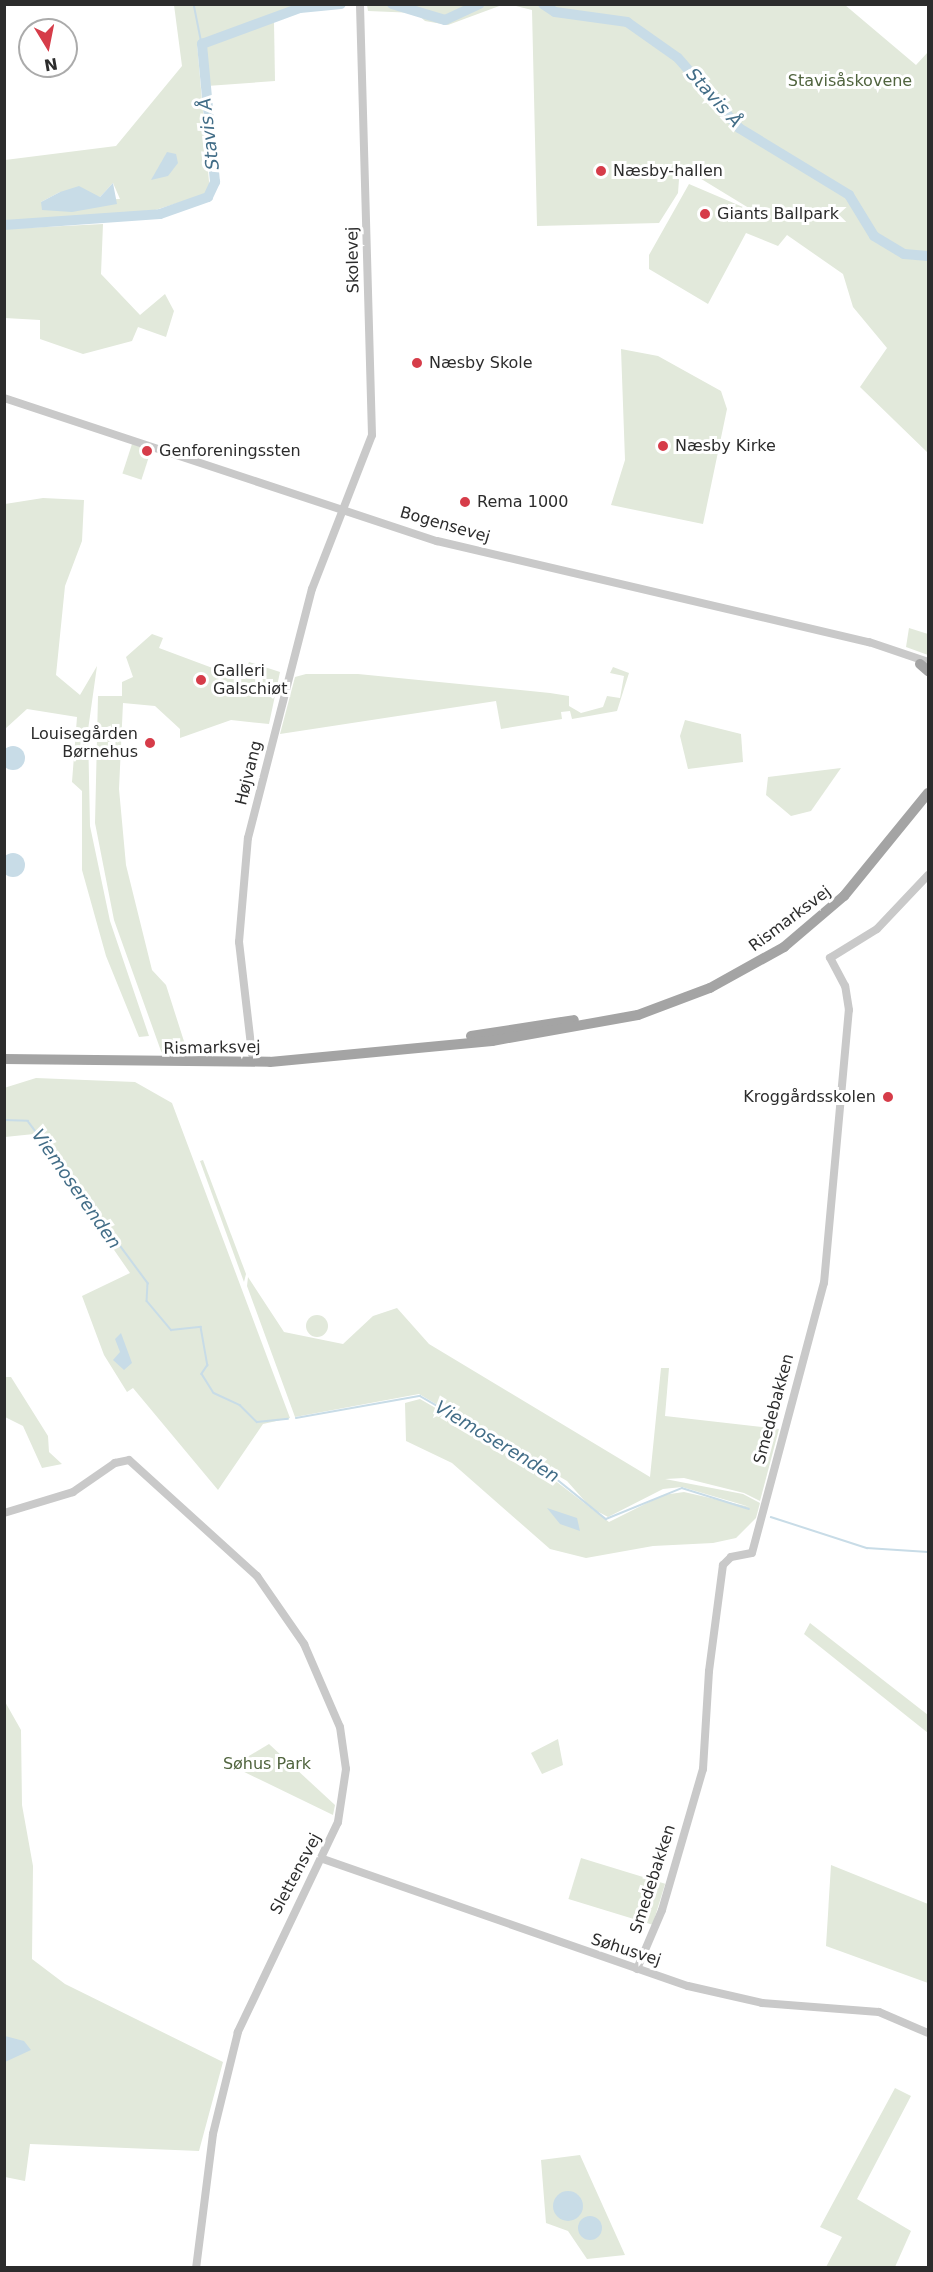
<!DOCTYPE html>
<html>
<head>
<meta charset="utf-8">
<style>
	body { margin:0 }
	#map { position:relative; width:933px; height:2272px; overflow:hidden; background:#fff; font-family:"DejaVu Sans",sans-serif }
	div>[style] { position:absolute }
	.green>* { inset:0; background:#e2e9db; transform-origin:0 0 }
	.round { border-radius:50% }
	.water>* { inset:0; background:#c8dce7 }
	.stream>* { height:1.5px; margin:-0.75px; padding:0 0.75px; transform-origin:0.75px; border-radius:0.75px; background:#c8dce7 }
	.river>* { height:10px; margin:-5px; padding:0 5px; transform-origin:5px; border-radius:5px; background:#c8dce7 }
	.minor>* { height:8px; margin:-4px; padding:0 4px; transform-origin:4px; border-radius:4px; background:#c9c9c9 }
	.major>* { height:10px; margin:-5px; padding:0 5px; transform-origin:5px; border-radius:5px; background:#a4a4a4 }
	.dots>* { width:16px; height:16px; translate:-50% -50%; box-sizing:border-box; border:3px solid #fff; border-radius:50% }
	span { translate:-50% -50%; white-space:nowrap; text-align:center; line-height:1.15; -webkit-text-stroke:6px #fff; paint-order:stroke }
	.park-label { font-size:16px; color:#50643e }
	.poi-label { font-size:16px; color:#2c2c2c }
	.left { translate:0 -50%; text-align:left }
	.right { translate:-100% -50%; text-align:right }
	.street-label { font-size:16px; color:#2c2c2c }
	.water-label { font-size:18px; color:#426d87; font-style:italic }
	.frame { position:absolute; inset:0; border:6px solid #2c2c2c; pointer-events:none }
	.north { position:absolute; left:18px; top:18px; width:60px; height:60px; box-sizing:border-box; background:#fff; border:2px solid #ababab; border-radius:50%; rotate:170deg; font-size:16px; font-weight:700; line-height:24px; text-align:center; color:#2c2c2c }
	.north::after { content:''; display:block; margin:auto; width:21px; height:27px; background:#d63c49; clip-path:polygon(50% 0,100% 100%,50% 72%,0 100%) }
</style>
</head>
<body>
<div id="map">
	<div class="green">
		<i style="clip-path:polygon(evenodd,174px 5px,297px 5px,197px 43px,210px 193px,152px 211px,5px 221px,5px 160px,116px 146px,182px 66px,174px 5px,113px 183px,120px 199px,41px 202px,60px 192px,100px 197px,113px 183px)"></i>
		<i style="clip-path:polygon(367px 5px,367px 4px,502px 5px,448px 25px,425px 21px,416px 13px,368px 11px)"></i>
		<i style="clip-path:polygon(512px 5px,845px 5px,916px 65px,928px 52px,928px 453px,860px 387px,887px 348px,853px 307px,843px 274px,787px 235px,778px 246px,746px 233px,708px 304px,649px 269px,649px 255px,689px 184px,757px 213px,680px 166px,678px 193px,659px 223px,537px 226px,532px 10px)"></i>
		<i style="clip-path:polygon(274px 22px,275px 81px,207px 86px,206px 44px)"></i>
		<i style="clip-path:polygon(103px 224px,101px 274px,140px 315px,165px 294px,174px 311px,166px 337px,138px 327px,132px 341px,83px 354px,40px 339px,40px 320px,5px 318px,5px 229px)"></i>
		<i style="clip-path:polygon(621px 349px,658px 356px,721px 391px,727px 409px,703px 524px,611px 505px,625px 460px)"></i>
		<i style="left:132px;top:444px;width:20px;height:31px;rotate:18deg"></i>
		<i style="clip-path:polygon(43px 498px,84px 500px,82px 541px,65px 586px,56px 675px,80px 695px,97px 666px,88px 730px,90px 826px,110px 921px,149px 1036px,139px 1037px,106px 956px,82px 870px,82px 791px,72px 782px,77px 717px,27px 709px,5px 729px,5px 504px)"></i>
		<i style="clip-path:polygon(909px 628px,928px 634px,928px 655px,906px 647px)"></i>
		<i style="clip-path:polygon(152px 634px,163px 638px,159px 648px,242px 679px,249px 662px,280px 672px,269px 724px,231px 720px,180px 738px,180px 729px,155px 706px,123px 703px,119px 789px,126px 865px,152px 970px,166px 985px,189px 1057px,164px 1056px,161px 1051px,114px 920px,95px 823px,98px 696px,122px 696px,122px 682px,133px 677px,126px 657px)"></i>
		<i style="clip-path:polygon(613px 667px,629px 673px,617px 711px,572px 719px,570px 711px,561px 712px,562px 719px,501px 729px,496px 701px,280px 734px,295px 677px,306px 674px,358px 674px,550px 693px,569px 696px,569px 706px,581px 713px,603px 707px,607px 696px,620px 698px,624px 676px,610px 673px)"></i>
		<i style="clip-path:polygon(685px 720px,741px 734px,743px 762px,688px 769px,680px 736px)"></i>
		<i style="clip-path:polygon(841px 768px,811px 811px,791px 816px,766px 795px,768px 777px)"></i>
		<i style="clip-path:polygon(36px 1078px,135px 1082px,172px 1103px,290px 1418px,263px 1424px,218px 1490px,133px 1388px,127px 1392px,104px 1355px,82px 1296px,130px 1273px,34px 1134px,5px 1137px,4px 1088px)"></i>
		<i style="clip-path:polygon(203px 1160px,246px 1274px,244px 1282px,200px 1161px)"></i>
		<i style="clip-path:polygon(248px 1277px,284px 1332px,343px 1344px,373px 1316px,397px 1308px,429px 1344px,650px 1477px,661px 1368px,669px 1368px,665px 1416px,779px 1429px,760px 1501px,744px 1493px,684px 1478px,665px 1479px,743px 1494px,760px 1503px,756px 1518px,736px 1538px,713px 1543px,653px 1546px,586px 1558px,550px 1549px,452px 1463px,406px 1441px,405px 1403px,420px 1399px,536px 1466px,609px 1522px,663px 1495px,684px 1492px,750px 1507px,682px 1487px,663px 1489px,608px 1517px,591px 1508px,567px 1481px,419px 1394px,295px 1417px,247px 1286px)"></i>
		<i class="round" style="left:306px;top:1315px;width:22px;height:22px"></i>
		<i style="clip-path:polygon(5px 1377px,11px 1377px,48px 1436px,49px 1452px,62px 1464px,42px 1468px,23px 1426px,5px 1417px)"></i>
		<i style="clip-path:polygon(810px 1623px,928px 1715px,928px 1733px,804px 1634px)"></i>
		<i style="clip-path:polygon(4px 1700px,21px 1730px,22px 1805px,33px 1866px,32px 1959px,65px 1984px,223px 2062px,199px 2151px,30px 2144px,25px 2181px,5px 2177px)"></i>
		<i style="clip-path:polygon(558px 1739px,563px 1765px,542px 1774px,531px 1753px)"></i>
		<i style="clip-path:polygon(269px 1744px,335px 1805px,333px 1815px,232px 1766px)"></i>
		<i style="left:581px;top:1858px;width:88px;height:43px;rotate:17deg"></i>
		<i style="clip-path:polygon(831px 1865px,928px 1904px,928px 1983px,826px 1946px)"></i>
		<i style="clip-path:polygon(895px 2088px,911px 2096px,857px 2199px,911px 2231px,895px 2267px,826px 2267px,842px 2237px,820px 2227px)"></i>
		<i style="clip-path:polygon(580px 2155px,625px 2255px,587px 2259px,568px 2231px,546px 2223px,541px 2160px)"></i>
	</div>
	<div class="water">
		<i style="clip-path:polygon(167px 152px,176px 154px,178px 163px,168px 176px,151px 180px)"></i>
		<i style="clip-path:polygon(113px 183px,117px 204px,72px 212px,42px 210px,41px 202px,60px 192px,79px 186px,100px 197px)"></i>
		<i class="round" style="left:1px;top:746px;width:24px;height:24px"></i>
		<i class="round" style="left:1px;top:853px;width:24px;height:24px"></i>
		<i style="clip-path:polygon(121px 1333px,132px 1363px,124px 1370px,113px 1360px,120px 1352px,115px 1339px)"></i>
		<i style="clip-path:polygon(547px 1508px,577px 1518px,580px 1531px,560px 1524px)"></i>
		<i style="clip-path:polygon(5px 2036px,24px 2041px,31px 2050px,5px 2062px)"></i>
		<i class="round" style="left:553px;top:2191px;width:30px;height:30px"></i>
		<i class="round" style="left:578px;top:2216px;width:24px;height:24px"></i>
	</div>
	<div class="stream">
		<i style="left:194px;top:4px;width:41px;rotate:78.7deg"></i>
		<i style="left:4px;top:1120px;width:24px;rotate:2deg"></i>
		<i style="left:28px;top:1121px;width:202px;rotate:53.5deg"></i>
		<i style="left:148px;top:1283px;width:18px;rotate:93deg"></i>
		<i style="left:147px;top:1301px;width:38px;rotate:50deg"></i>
		<i style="left:171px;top:1330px;width:30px;rotate:-6deg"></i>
		<i style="left:201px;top:1327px;width:39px;rotate:80deg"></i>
		<i style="left:208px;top:1365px;width:11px;rotate:124deg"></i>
		<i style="left:202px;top:1374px;width:22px;rotate:58deg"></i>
		<i style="left:214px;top:1393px;width:29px;rotate:25deg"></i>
		<i style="left:240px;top:1405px;width:24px;rotate:45deg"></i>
		<i style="left:257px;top:1422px;width:31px;rotate:-6deg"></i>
		<i style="left:296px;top:1418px;width:126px;rotate:-10.1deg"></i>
		<i style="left:420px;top:1396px;width:135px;rotate:29.8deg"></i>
		<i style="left:537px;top:1463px;width:89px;rotate:39.1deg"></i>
		<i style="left:606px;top:1519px;width:82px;rotate:-22.2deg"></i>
		<i style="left:682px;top:1488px;width:70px;rotate:17.4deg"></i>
		<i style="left:771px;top:1517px;width:101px;rotate:17.9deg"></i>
		<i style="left:867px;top:1548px;width:61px;rotate:3.8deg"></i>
	</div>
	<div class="river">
		<i style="left:392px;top:4px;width:55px;rotate:16.8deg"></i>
		<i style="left:445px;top:20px;width:38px;rotate:-25deg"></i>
		<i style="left:543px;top:4px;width:14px;rotate:34deg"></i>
		<i style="left:555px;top:12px;width:73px;rotate:7.9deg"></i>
		<i style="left:627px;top:22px;width:62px;rotate:35.2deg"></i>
		<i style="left:678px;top:58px;width:93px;rotate:48.9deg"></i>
		<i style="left:739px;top:128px;width:129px;rotate:31.3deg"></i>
		<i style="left:849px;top:195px;width:48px;rotate:58.6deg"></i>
		<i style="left:874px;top:236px;width:35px;rotate:31deg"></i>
		<i style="left:904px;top:254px;width:24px;rotate:5deg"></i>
		<i style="left:4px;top:225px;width:156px;rotate:-4deg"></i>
		<i style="left:160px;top:214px;width:51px;rotate:-19.5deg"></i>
		<i style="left:208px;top:197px;width:17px;rotate:-65deg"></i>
		<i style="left:215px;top:182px;width:139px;rotate:-95.4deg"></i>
		<i style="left:202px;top:44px;width:104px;rotate:-20.2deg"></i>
		<i style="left:300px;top:8px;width:41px;rotate:-5.6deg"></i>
	</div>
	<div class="minor">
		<i style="left:4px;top:398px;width:456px;rotate:18.3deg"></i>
		<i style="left:437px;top:541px;width:444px;rotate:13.2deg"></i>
		<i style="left:869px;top:642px;width:62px;rotate:18.7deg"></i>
		<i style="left:252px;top:1054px;width:113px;rotate:-96.6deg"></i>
		<i style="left:239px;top:942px;width:104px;rotate:-85.1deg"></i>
		<i style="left:248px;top:838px;width:257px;rotate:-75.6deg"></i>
		<i style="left:312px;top:589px;width:165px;rotate:-68.7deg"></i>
		<i style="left:372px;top:435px;width:431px;rotate:-91.6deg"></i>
		<i style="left:4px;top:1513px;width:72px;rotate:-16.9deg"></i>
		<i style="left:73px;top:1492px;width:51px;rotate:-34.6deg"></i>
		<i style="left:115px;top:1463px;width:14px;rotate:-12deg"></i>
		<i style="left:129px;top:1460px;width:173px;rotate:42.2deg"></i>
		<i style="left:257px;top:1576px;width:83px;rotate:55.3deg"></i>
		<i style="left:304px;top:1644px;width:90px;rotate:66.6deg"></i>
		<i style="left:340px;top:1727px;width:42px;rotate:81.9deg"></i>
		<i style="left:346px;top:1769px;width:54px;rotate:98.6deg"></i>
		<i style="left:338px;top:1822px;width:233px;rotate:115.5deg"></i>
		<i style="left:238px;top:2032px;width:105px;rotate:103.8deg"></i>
		<i style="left:213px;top:2134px;width:135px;rotate:97.2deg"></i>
		<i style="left:323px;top:1859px;width:386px;rotate:19.2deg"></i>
		<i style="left:688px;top:1986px;width:76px;rotate:12.9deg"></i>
		<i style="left:762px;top:2003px;width:117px;rotate:4.4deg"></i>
		<i style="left:879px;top:2012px;width:53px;rotate:23.2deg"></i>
		<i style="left:637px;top:1969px;width:64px;rotate:-67deg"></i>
		<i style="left:662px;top:1910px;width:147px;rotate:-73.8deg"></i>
		<i style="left:703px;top:1769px;width:98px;rotate:-86.5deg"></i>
		<i style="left:709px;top:1671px;width:107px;rotate:-82.5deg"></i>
		<i style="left:723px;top:1565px;width:11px;rotate:-45deg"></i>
		<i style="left:731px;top:1557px;width:21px;rotate:-11deg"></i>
		<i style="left:752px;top:1553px;width:279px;rotate:-75.1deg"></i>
		<i style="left:824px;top:1283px;width:274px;rotate:-84.8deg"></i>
		<i style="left:849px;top:1010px;width:24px;rotate:-99deg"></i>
		<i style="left:845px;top:986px;width:32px;rotate:-118deg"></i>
		<i style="left:830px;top:958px;width:55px;rotate:-31.7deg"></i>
		<i style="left:877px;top:929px;width:74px;rotate:-46.6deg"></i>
	</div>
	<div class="major">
		<i style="left:920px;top:664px;width:11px;rotate:41deg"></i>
		<i style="left:471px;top:1036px;width:104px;rotate:-8.8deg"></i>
		<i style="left:4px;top:1059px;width:266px;rotate:0.6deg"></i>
		<i style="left:270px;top:1062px;width:223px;rotate:-5.4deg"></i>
		<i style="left:492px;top:1041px;width:148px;rotate:-10.1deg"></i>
		<i style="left:638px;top:1015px;width:77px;rotate:-20.6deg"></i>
		<i style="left:710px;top:988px;width:85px;rotate:-29deg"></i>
		<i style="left:784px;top:947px;width:79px;rotate:-40.4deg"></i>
		<i style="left:844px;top:896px;width:133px;rotate:-50.8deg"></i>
	</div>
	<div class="dots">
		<i style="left:601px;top:171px;background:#d63c49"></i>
		<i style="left:705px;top:214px;background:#d63c49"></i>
		<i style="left:417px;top:363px;background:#d63c49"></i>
		<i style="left:663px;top:446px;background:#d63c49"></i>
		<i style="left:147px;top:451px;background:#d63c49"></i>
		<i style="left:465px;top:502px;background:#d63c49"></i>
		<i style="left:201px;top:680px;background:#d63c49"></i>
		<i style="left:150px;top:743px;background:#d63c49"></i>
		<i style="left:888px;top:1097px;background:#d63c49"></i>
	</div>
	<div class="park-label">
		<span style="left:850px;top:81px">Stavisåskovene</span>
		<span style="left:267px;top:1764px">Søhus Park</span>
	</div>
	<div class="poi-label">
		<span class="left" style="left:613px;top:171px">Næsby-hallen</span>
		<span class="left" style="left:717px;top:214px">Giants Ballpark</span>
		<span class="left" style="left:429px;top:363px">Næsby Skole</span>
		<span class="left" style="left:675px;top:446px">Næsby Kirke</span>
		<span class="left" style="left:159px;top:451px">Genforeningssten</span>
		<span class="left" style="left:477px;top:502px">Rema 1000</span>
		<span class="left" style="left:213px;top:680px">Galleri<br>Galschiøt</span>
		<span class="right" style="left:138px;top:743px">Louisegården<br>Børnehus</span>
		<span class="right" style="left:876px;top:1097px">Kroggårdsskolen</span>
	</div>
	<div class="street-label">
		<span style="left:353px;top:260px;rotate:-91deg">Skolevej</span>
		<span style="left:445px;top:525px;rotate:16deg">Bogensevej</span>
		<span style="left:249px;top:773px;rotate:-76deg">Højvang</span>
		<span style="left:790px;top:919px;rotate:-37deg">Rismarksvej</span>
		<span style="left:212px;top:1048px;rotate:-1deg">Rismarksvej</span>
		<span style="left:774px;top:1409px;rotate:-75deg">Smedebakken</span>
		<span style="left:296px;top:1874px;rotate:-62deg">Slettensvej</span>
		<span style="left:653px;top:1879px;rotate:-72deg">Smedebakken</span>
		<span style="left:626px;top:1950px;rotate:18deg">Søhusvej</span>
	</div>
	<div class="water-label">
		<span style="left:714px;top:98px;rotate:48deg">Stavis Å</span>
		<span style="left:209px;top:134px;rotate:-97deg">Stavis Å</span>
		<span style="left:76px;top:1189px;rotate:55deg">Viemoserenden</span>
		<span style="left:497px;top:1442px;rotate:31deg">Viemoserenden</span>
	</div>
	<div class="frame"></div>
	<div class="north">N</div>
</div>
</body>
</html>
